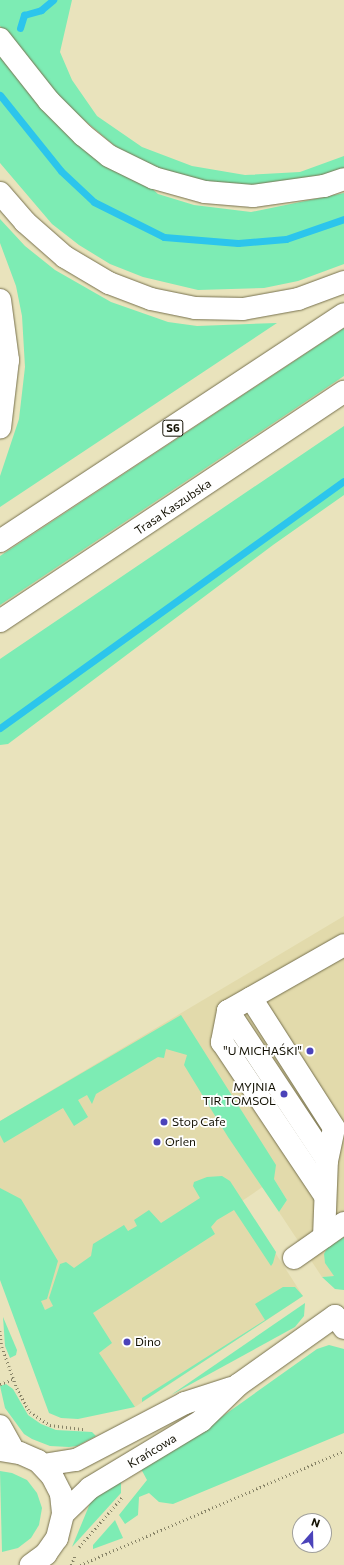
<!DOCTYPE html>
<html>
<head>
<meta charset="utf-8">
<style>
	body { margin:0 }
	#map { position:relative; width:344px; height:1565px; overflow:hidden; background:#e9e3bc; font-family:Commissioner,sans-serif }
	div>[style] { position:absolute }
	.built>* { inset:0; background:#e2daab }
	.green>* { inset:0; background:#7decb4 }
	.stream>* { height:7px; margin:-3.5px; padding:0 3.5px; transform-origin:3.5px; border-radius:3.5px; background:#2cc5ec }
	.path>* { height:2.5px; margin-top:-1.25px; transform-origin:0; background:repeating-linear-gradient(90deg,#878367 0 1px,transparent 0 4px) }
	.roads { filter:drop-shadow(0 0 1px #77714e) drop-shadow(0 0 1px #77714e) }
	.minor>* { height:22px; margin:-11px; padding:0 11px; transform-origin:11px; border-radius:11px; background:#fff }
	.major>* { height:22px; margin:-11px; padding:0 11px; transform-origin:11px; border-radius:11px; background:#fff }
	.highway>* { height:22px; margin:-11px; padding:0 11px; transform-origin:11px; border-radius:11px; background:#fff }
	.dots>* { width:11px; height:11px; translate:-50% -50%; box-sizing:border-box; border:2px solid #fff; border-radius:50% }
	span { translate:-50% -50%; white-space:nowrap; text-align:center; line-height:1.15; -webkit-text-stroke:3.5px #fff; paint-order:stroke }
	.shield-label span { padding:1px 3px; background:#fff; border:1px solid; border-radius:3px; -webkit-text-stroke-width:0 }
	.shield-label { font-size:11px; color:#141204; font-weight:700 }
	.street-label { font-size:12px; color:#141204 }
	.poi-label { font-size:12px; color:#141204 }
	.right { translate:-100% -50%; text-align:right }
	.left { translate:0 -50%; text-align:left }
	.north { position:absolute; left:292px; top:1513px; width:40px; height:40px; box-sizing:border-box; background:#fff; border:1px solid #a1a09b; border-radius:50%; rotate:20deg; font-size:11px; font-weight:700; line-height:16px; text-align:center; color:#141204 }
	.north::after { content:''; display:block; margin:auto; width:14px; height:18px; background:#4b43ba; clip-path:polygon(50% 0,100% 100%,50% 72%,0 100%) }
</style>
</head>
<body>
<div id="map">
	<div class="built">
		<i style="clip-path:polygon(344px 916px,344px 1269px,334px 1276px,322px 1277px,279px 1212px,287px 1200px,274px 1179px,242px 1201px,303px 1296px,135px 1407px,78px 1382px,0 1212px,0 1121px)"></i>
	</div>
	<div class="green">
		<i style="clip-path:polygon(0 0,72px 0,60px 52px,72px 80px,97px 116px,142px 147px,192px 166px,245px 175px,300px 172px,344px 156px,344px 171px,254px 187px,210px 183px,165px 171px,122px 152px,65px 104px,24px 56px,0 26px)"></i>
		<i style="clip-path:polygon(0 52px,158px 194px,194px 205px,251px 212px,344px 193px,344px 264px,298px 281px,264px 288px,198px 290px,143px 277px,110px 264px,79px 245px,52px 224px,0 163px)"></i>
		<i style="clip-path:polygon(0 219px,25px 246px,55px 270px,111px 302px,168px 322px,197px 326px,277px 323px,0 507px,0 476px,19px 419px,25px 367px,22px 316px,16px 286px,0 243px)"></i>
		<i style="clip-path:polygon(344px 328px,344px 376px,0 605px,0 556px)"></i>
		<i style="clip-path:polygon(344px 426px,344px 495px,273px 545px,8px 744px,0 745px,0 659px)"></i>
		<i style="clip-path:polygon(181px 1015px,276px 1165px,274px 1179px,287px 1200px,279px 1212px,228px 1137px,184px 1065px,187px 1055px,166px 1049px,164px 1058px,158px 1057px,96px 1094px,92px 1104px,87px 1095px,78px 1100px,88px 1117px,74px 1126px,63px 1108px,4px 1143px,0 1135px,0 1121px)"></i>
		<i style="clip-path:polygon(222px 1176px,230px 1181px,276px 1252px,273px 1263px,271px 1266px,234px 1210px,217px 1220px,211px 1227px,215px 1234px,93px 1313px,112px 1343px,99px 1353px,135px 1407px,78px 1419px,61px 1418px,49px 1413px,0 1280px,0 1188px,21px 1199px,58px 1261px,47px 1299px,41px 1301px,45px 1310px,53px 1306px,49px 1298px,60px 1264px,66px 1262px,74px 1268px,91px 1256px,93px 1244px,124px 1225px,128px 1231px,137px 1226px,134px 1220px,149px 1210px,161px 1223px,200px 1198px,193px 1186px,194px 1182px,207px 1177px)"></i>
		<i style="clip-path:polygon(344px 1237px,344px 1290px,335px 1289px,322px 1277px,334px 1276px,325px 1263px,324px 1254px,327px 1248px)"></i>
		<i style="clip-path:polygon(283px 1287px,295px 1287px,303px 1296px,142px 1402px,142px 1398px,265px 1320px,255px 1304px)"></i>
		<i style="clip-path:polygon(305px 1303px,304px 1316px,295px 1327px,171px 1395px)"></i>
		<i style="clip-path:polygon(3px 1317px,17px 1350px,16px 1355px,10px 1358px,5px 1346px)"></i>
		<i style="clip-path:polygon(329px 1345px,344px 1349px,344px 1433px,173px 1504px,159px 1502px,149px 1493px,139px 1497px,138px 1515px,125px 1524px,119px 1515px,147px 1480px,140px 1467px,199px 1433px,317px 1349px)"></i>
		<i style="clip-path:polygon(6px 1384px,13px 1389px,28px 1415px,41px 1424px,56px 1430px,92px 1432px,96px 1436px,77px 1446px,69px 1447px,50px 1446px,32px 1439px,24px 1434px,5px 1408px,0 1386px)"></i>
		<i style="clip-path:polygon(0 1471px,12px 1473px,27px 1480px,37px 1493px,42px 1508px,39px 1525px,31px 1538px,18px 1548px,2px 1552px)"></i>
		<i style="clip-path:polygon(121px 1478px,121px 1493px,72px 1547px,91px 1501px)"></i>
		<i style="clip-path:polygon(115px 1520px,123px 1538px,93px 1549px,93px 1545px)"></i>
	</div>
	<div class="stream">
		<i style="left:20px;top:28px;width:14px;rotate:-73deg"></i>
		<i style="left:24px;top:15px;width:18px;rotate:-16deg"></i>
		<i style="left:41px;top:10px;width:16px;rotate:-40deg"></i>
		<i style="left:0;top:95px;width:97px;rotate:51.2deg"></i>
		<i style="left:61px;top:171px;width:45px;rotate:43.2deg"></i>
		<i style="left:94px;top:202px;width:78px;rotate:26.6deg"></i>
		<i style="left:164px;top:237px;width:74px;rotate:4.6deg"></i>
		<i style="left:238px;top:243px;width:48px;rotate:-4.8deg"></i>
		<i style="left:286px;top:239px;width:61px;rotate:-19deg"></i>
		<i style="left:0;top:728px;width:423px;rotate:-35.7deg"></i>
	</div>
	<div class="path">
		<i style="left:0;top:1331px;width:16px;rotate:83deg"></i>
		<i style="left:2px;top:1347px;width:44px;rotate:69.9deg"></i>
		<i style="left:17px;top:1388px;width:27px;rotate:62deg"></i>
		<i style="left:30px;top:1412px;width:24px;rotate:33deg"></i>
		<i style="left:50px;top:1425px;width:34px;rotate:7deg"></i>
		<i style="left:0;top:1384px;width:15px;rotate:-20deg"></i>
		<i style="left:79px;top:1547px;width:67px;rotate:-49.2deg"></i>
		<i style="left:71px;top:1565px;width:11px;rotate:-68deg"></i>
		<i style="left:80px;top:1565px;width:288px;rotate:-23.4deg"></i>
	</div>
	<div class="roads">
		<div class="minor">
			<i style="left:0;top:39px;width:79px;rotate:51.7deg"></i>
			<i style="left:49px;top:101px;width:48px;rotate:45deg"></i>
			<i style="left:83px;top:135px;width:33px;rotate:39deg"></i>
			<i style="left:109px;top:156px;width:50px;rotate:26.1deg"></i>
			<i style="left:154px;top:178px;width:53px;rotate:15.4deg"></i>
			<i style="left:205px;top:192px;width:48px;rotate:4.8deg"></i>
			<i style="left:253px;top:196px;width:72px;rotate:-8deg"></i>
			<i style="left:324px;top:186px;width:21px;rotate:-19deg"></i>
			<i style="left:251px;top:998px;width:154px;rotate:57.4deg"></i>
			<i style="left:334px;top:1128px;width:33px;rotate:102deg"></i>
			<i style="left:228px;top:1011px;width:32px;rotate:101deg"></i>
			<i style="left:222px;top:1042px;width:185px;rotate:56.2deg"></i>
			<i style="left:324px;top:1237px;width:77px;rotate:-87.8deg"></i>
			<i style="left:327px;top:1160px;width:179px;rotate:-123.6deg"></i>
			<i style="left:228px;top:1011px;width:133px;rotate:-29.6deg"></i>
			<i style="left:294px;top:1258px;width:61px;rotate:-35deg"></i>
			<i style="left:43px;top:1465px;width:33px;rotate:-9deg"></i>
			<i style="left:76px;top:1460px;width:123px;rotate:-27.6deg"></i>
			<i style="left:185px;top:1403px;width:48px;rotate:-18.1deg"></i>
			<i style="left:63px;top:1514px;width:37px;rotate:-44deg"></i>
			<i style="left:90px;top:1488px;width:130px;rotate:-31.1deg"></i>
			<i style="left:201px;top:1421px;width:52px;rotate:-44.2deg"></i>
			<i style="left:238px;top:1385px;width:119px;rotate:-35.4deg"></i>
			<i style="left:335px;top:1316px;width:15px;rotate:53deg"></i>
		</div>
		<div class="major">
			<i style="left:0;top:1426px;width:29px;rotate:61deg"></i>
			<i style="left:0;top:1450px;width:20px;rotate:9deg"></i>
			<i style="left:20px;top:1453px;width:20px;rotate:24deg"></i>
			<i style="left:38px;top:1461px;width:21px;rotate:47deg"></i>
			<i style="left:52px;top:1476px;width:20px;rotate:63deg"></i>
			<i style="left:61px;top:1494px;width:20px;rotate:84deg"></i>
			<i style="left:63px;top:1514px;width:25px;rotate:104deg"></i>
			<i style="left:57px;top:1538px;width:19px;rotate:125deg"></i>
			<i style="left:46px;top:1554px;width:19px;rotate:144deg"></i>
		</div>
		<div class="highway">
			<i style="left:0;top:193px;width:38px;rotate:49deg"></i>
			<i style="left:25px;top:222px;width:53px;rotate:41.2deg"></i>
			<i style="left:65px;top:257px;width:51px;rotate:30.6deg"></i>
			<i style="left:109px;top:283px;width:45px;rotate:20.9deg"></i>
			<i style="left:151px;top:299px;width:45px;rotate:11.6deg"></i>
			<i style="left:195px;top:308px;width:48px;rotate:1.2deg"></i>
			<i style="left:243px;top:309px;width:56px;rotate:-10.3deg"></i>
			<i style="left:298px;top:299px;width:49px;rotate:-20.3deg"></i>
			<i style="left:0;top:300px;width:61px;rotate:82.4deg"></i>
			<i style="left:8px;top:360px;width:68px;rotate:96.7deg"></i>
			<i style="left:0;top:541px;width:412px;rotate:-33.4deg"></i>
			<i style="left:0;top:621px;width:413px;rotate:-33.7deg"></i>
		</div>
	</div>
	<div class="dots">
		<i style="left:310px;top:1051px;background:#4b43ba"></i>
		<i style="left:284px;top:1094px;background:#4b43ba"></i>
		<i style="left:164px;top:1122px;background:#4b43ba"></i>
		<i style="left:157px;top:1142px;background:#4b43ba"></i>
		<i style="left:127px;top:1342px;background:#4b43ba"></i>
	</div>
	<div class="shield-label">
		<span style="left:173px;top:428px">S6</span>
	</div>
	<div class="street-label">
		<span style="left:173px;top:507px;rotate:-34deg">Trasa Kaszubska</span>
		<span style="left:152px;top:1451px;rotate:-31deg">Krańcowa</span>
	</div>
	<div class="poi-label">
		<span class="right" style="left:302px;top:1051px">"U MICHAŚKI"</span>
		<span class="right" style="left:276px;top:1094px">MYJNIA<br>TIR TOMSOL</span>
		<span class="left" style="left:172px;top:1122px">Stop Cafe</span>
		<span class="left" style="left:165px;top:1142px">Orlen</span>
		<span class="left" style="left:135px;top:1342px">Dino</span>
	</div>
	<div class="north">N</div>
</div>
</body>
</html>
